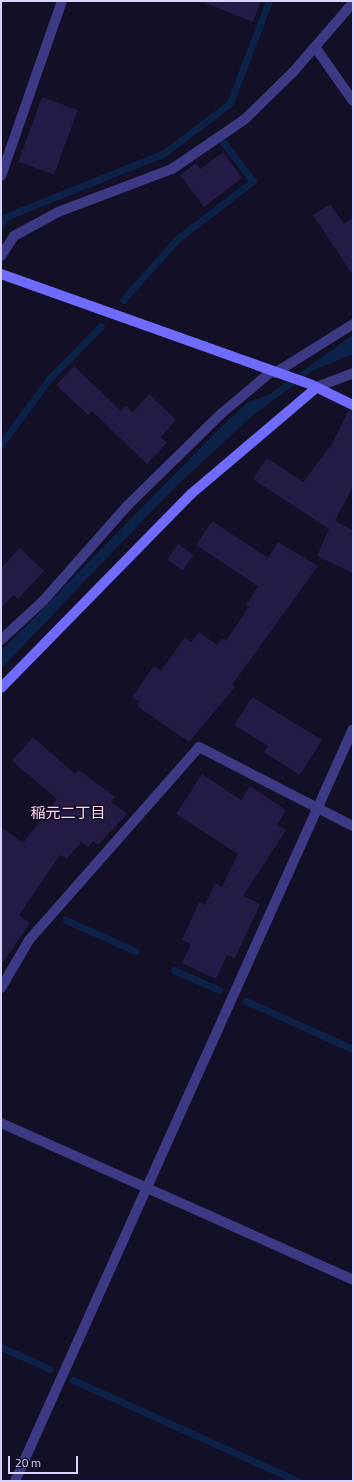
<!DOCTYPE html>
<html>
<head>
<meta charset="utf-8">
<style>
	body { margin:0 }
	#map { position:relative; width:354px; height:1482px; overflow:hidden; background:#130f26; font-family:"Titillium Web","Noto Sans JP",sans-serif }
	div>[style] { position:absolute }
	.water>* { inset:0; background:#0c2248 }
	.stream>* { height:7px; margin:-3.5px; padding:0 3.5px; transform-origin:3.5px; border-radius:3.5px; background:#0c2248 }
	.building>* { inset:0; background:#241b47; transform-origin:0 0 }
	.lane>* { height:10px; margin:-5px; padding:0 5px; transform-origin:5px; border-radius:5px; background:#3d3a85 }
	.street>* { height:10px; margin:-5px; padding:0 5px; transform-origin:5px; border-radius:5px; background:#3d3a85 }
	.secondary>* { height:10px; margin:-5px; padding:0 5px; transform-origin:5px; border-radius:5px; background:#6f6bff }
	span { translate:-50% -50%; white-space:nowrap; text-align:center; line-height:1.15; -webkit-text-stroke:3px #130f26; paint-order:stroke }
	.neighbourhood-label { font-size:15px; color:#ffd6f0 }
	.frame { position:absolute; inset:0; border:2px solid #d9d4ff; pointer-events:none }
	.scale { position:absolute; left:8px; top:1456px; width:70px; height:18px; box-sizing:border-box; border:2px solid #d9d4ff; border-top:0; padding-left:5px; font-size:12px; line-height:14px; white-space:nowrap; color:#d9d4ff; -webkit-text-stroke:3px #130f26; paint-order:stroke }
</style>
</head>
<body>
<div id="map">
	<div class="water">
		<i style="clip-path:polygon(353px 335px,353px 354px,314px 370px,252px 416px,171px 491px,1px 669px,1px 651px,215px 433px,247px 403px,270px 394px)"></i>
	</div>
	<div class="stream">
		<i style="left:1px;top:225px;width:9px;rotate:-63deg"></i>
		<i style="left:5px;top:217px;width:171px;rotate:-21.9deg"></i>
		<i style="left:164px;top:153px;width:83px;rotate:-37.1deg"></i>
		<i style="left:230px;top:103px;width:109px;rotate:-69.1deg"></i>
		<i style="left:123px;top:300px;width:81px;rotate:-48.5deg"></i>
		<i style="left:177px;top:239px;width:96px;rotate:-37.3deg"></i>
		<i style="left:253px;top:181px;width:49px;rotate:-127.6deg"></i>
		<i style="left:1px;top:444px;width:81px;rotate:-53.6deg"></i>
		<i style="left:49px;top:379px;width:74px;rotate:-45.5deg"></i>
		<i style="left:66px;top:920px;width:76px;rotate:24.2deg"></i>
		<i style="left:174px;top:970px;width:49px;rotate:24deg"></i>
		<i style="left:246px;top:1001px;width:117px;rotate:24.2deg"></i>
		<i style="left:1px;top:1347px;width:54px;rotate:24.2deg"></i>
		<i style="left:73px;top:1380px;width:247px;rotate:24.2deg"></i>
	</div>
	<div class="building">
		<i style="clip-path:polygon(201px 1px,261px 1px,253px 22px)"></i>
		<i style="left:42px;top:97px;width:38px;height:69px;rotate:20deg"></i>
		<i style="clip-path:polygon(223px 152px,242px 178px,204px 207px,180px 175px,196px 163px,201px 169px)"></i>
		<i style="clip-path:polygon(330px 204px,344px 224px,353px 218px,353px 275px,313px 215px)"></i>
		<i style="clip-path:polygon(74px 366px,121px 411px,126px 406px,133px 412px,149px 394px,176px 420px,161px 437px,167px 443px,147px 464px,92px 411px,88px 415px,56px 385px)"></i>
		<i style="clip-path:polygon(349px 410px,353px 411px,353px 486px,335px 521px,353px 530px,353px 573px,317px 556px,329px 529px,253px 479px,267px 458px,303px 482px,332px 444px)"></i>
		<i style="clip-path:polygon(212px 521px,268px 558px,278px 542px,318px 566px,232px 685px,235px 687px,189px 742px,137px 706px,140px 702px,132px 697px,154px 666px,161px 671px,185px 637px,191px 642px,199px 632px,217px 645px,222px 638px,226px 641px,249px 607px,246px 605px,258px 586px,196px 545px)"></i>
		<i style="left:178px;top:544px;width:19px;height:19px;rotate:35deg"></i>
		<i style="clip-path:polygon(20px 548px,44px 571px,18px 599px,13px 595px,1px 608px,1px 568px)"></i>
		<i style="clip-path:polygon(252px 697px,322px 740px,300px 775px,264px 752px,268px 746px,234px 725px)"></i>
		<i style="clip-path:polygon(33px 737px,75px 774px,79px 770px,115px 797px,111px 802px,127px 814px,98px 845px,93px 841px,89px 847px,81px 842px,67px 859px,60px 855px,19px 915px,30px 923px,1px 965px,1px 827px,23px 843px,57px 799px,12px 761px)"></i>
		<i style="clip-path:polygon(202px 774px,241px 800px,250px 786px,286px 810px,277px 825px,286px 830px,243px 896px,260px 904px,235px 958px,227px 955px,216px 979px,182px 963px,191px 944px,182px 940px,199px 902px,205px 905px,215px 883px,222px 887px,238px 854px,176px 814px)"></i>
	</div>
	<div class="lane">
		<i style="left:315px;top:47px;width:66px;rotate:54.9deg"></i>
	</div>
	<div class="street">
		<i style="left:1px;top:176px;width:185px;rotate:-70.8deg"></i>
		<i style="left:1px;top:256px;width:24px;rotate:-57deg"></i>
		<i style="left:14px;top:236px;width:50px;rotate:-28.6deg"></i>
		<i style="left:58px;top:212px;width:122px;rotate:-20.7deg"></i>
		<i style="left:172px;top:169px;width:88px;rotate:-34.4deg"></i>
		<i style="left:245px;top:119px;width:69px;rotate:-44.4deg"></i>
		<i style="left:294px;top:71px;width:90px;rotate:-49.1deg"></i>
		<i style="left:275px;top:373px;width:92px;rotate:-32.1deg"></i>
		<i style="left:317px;top:387px;width:39px;rotate:-21deg"></i>
		<i style="left:1px;top:640px;width:57px;rotate:-42.9deg"></i>
		<i style="left:43px;top:601px;width:127px;rotate:-48.5deg"></i>
		<i style="left:127px;top:506px;width:133px;rotate:-44.4deg"></i>
		<i style="left:222px;top:413px;width:65px;rotate:-40deg"></i>
		<i style="left:1px;top:988px;width:56px;rotate:-59.7deg"></i>
		<i style="left:29px;top:940px;width:257px;rotate:-48.6deg"></i>
		<i style="left:199px;top:747px;width:173px;rotate:27.2deg"></i>
		<i style="left:1px;top:1123px;width:385px;rotate:24deg"></i>
		<i style="left:15px;top:1481px;width:824px;rotate:-65.8deg"></i>
	</div>
	<div class="secondary">
		<i style="left:1px;top:274px;width:330px;rotate:19.6deg"></i>
		<i style="left:312px;top:385px;width:46px;rotate:26deg"></i>
		<i style="left:1px;top:688px;width:272px;rotate:-45.6deg"></i>
		<i style="left:191px;top:494px;width:165px;rotate:-40.3deg"></i>
	</div>
	<div class="neighbourhood-label">
		<span style="left:68px;top:813px">稲元二丁目</span>
	</div>
	<div class="frame"></div>
	<div class="scale">20 m</div>
</div>
</body>
</html>
